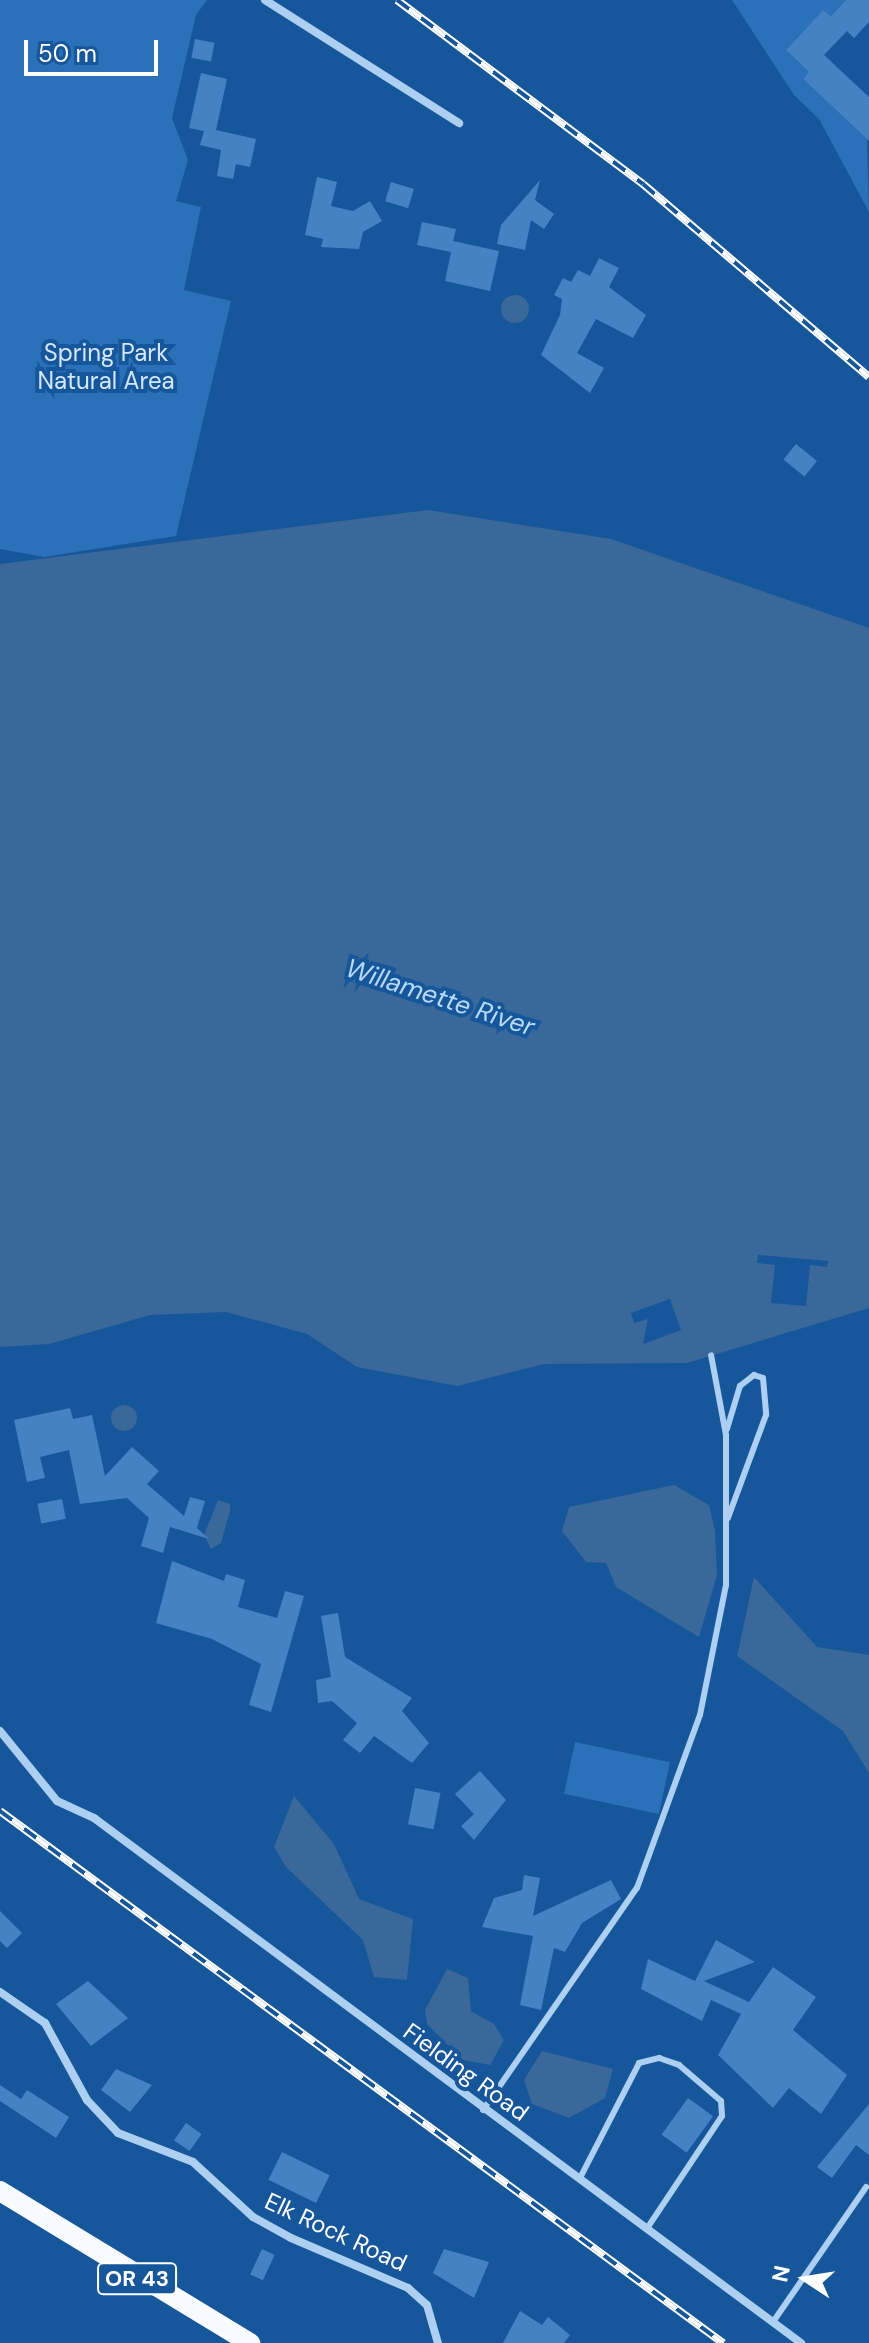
<!DOCTYPE html>
<html>
<head>
<meta charset="utf-8">
<style>
	body { margin:0 }
	#map { position:relative; width:869px; height:2343px; overflow:hidden; background:#16569b; font-family:"DM Sans",sans-serif }
	div>[style] { position:absolute }
	.green>* { inset:0; background:#2a71b9; transform-origin:0 0 }
	.water>* { inset:0; background:#3a689a }
	.round { border-radius:50% }
	.pier>* { inset:0; background:#16569b }
	.building>* { inset:0; background:#4482c4; transform-origin:0 0 }
	.service>* { height:6px; margin:-3px; padding:0 3px; transform-origin:3px; border-radius:3px; background:#accff2 }
	.minor>* { height:8px; margin:-4px; padding:0 4px; transform-origin:4px; border-radius:4px; background:#accff2 }
	.primary>* { height:20px; margin:-10px; padding:0 10px; transform-origin:10px; border-radius:10px; background:#f8fbff }
	.rail>* { height:8px; margin-top:-4px; transform-origin:0; background:repeating-linear-gradient(90deg,#16569b 0 15px,#fff 0 30px); box-sizing:border-box; border-block:2px solid #fff }
	span { translate:-50% -50%; white-space:nowrap; text-align:center; line-height:1.15; -webkit-text-stroke:8px #16569b; paint-order:stroke }
	.shield-label span { padding:2px 6px; background:#16569b; border:2px solid; border-radius:6px; -webkit-text-stroke-width:0 }
	.shield-label { font-size:22px; color:#fff; font-weight:700 }
	.park-label { font-size:24px; color:#d4e8fd }
	.street-label { font-size:24px; color:#fff }
	.water-label { font-size:26px; color:#b9d9f9; font-style:italic }
	.north { position:absolute; left:765px; top:2239px; width:80px; height:80px; -webkit-text-stroke:6px #16569b; paint-order:stroke; rotate:282deg; font-size:22px; font-weight:700; line-height:32px; text-align:center; color:#fff }
	.north::after { content:''; display:block; margin:auto; width:28px; height:36px; background:#fff; clip-path:polygon(50% 0,100% 100%,50% 72%,0 100%) }
	.scale { position:absolute; left:24px; top:40px; width:134px; height:36px; box-sizing:border-box; border:4px solid #fff; border-top:0; padding-left:10px; font-size:24px; line-height:28px; white-space:nowrap; color:#fff; -webkit-text-stroke:6px #16569b; paint-order:stroke }
</style>
</head>
<body>
<div id="map">
	<div class="green">
		<i style="clip-path:polygon(0 0,207px 0,196px 15px,172px 118px,188px 160px,176px 201px,201px 207px,184px 290px,231px 301px,176px 536px,44px 557px,0 549px)"></i>
		<i style="clip-path:polygon(732px 0,846px 0,831px 16px,823px 10px,786px 50px,809px 72px,803px 79px,867px 139px,869px 212px,819px 119px,794px 95px)"></i>
		<i style="left:575px;top:1742px;width:97px;height:53px;rotate:12deg"></i>
	</div>
	<div class="water">
		<i class="round" style="left:501px;top:295px;width:28px;height:28px"></i>
		<i style="clip-path:polygon(428px 510px,611px 539px,869px 628px,869px 1308px,687px 1363px,544px 1364px,457px 1386px,357px 1367px,307px 1334px,226px 1312px,150px 1315px,49px 1344px,0 1347px,0 564px)"></i>
		<i class="round" style="left:111px;top:1405px;width:26px;height:26px"></i>
		<i style="clip-path:polygon(674px 1485px,709px 1505px,715px 1531px,717px 1575px,699px 1637px,616px 1587px,606px 1563px,586px 1562px,562px 1531px,569px 1507px)"></i>
		<i style="clip-path:polygon(218px 1500px,230px 1504px,230px 1511px,221px 1543px,211px 1549px,204px 1535px)"></i>
		<i style="clip-path:polygon(754px 1577px,817px 1647px,869px 1655px,869px 1773px,843px 1731px,737px 1656px)"></i>
		<i style="clip-path:polygon(294px 1796px,334px 1844px,359px 1899px,413px 1919px,407px 1980px,374px 1977px,363px 1940px,286px 1867px,274px 1847px)"></i>
		<i style="clip-path:polygon(447px 1969px,468px 1978px,471px 2011px,494px 2024px,504px 2040px,490px 2065px,463px 2060px,427px 2024px,425px 2010px)"></i>
		<i style="clip-path:polygon(542px 2051px,613px 2069px,605px 2098px,569px 2118px,532px 2104px,524px 2080px)"></i>
	</div>
	<div class="pier">
		<i style="clip-path:polygon(758px 1255px,828px 1261px,827px 1267px,810px 1265px,806px 1306px,771px 1303px,775px 1265px,757px 1263px)"></i>
		<i style="clip-path:polygon(670px 1299px,681px 1330px,643px 1344px,648px 1319px,634px 1323px,631px 1313px)"></i>
	</div>
	<div class="building">
		<i style="clip-path:polygon(846px 0,869px 0,869px 22px,854px 38px,847px 31px,824px 55px,869px 97px,869px 141px,803px 79px,809px 72px,786px 50px,823px 10px,831px 16px)"></i>
		<i style="left:195px;top:39px;width:20px;height:19px;rotate:11deg"></i>
		<i style="clip-path:polygon(201px 73px,227px 79px,216px 130px,256px 139px,250px 167px,236px 164px,233px 179px,217px 176px,221px 150px,200px 145px,204px 131px,189px 128px)"></i>
		<i style="clip-path:polygon(317px 177px,337px 182px,331px 206px,353px 211px,370px 201px,382px 221px,363px 232px,359px 249px,321px 247px,323px 239px,305px 235px)"></i>
		<i style="clip-path:polygon(540px 180px,535px 200px,554px 214px,544px 229px,531px 220px,525px 250px,497px 244px,501px 225px)"></i>
		<i style="left:391px;top:182px;width:24px;height:20px;rotate:17deg"></i>
		<i style="clip-path:polygon(422px 222px,456px 229px,453px 241px,499px 251px,490px 291px,445px 281px,451px 252px,417px 245px)"></i>
		<i style="clip-path:polygon(599px 258px,619px 268px,609px 287px,646px 315px,633px 338px,596px 319px,577px 353px,604px 368px,590px 393px,541px 355px,560px 315px,562px 299px,554px 295px,563px 278px,571px 282px,578px 270px,590px 276px)"></i>
		<i style="left:796px;top:444px;width:27px;height:20px;rotate:39deg"></i>
		<i style="clip-path:polygon(70px 1408px,73px 1419px,92px 1415px,105px 1476px,132px 1447px,159px 1471px,147px 1484px,184px 1516px,190px 1497px,205px 1501px,197px 1528px,209px 1539px,170px 1527px,163px 1553px,141px 1546px,149px 1518px,127px 1498px,80px 1504px,69px 1450px,40px 1457px,45px 1478px,27px 1482px,14px 1420px)"></i>
		<i style="left:62px;top:1499px;width:20px;height:25px;rotate:79deg"></i>
		<i style="clip-path:polygon(172px 1561px,224px 1581px,226px 1574px,245px 1580px,238px 1607px,277px 1618px,285px 1591px,304px 1596px,271px 1712px,249px 1705px,261px 1664px,212px 1639px,156px 1623px)"></i>
		<i style="clip-path:polygon(338px 1613px,345px 1657px,412px 1698px,402px 1711px,429px 1743px,412px 1763px,374px 1736px,360px 1753px,343px 1740px,357px 1723px,332px 1701px,318px 1703px,316px 1680px,331px 1677px,321px 1616px)"></i>
		<i style="clip-path:polygon(480px 1771px,506px 1800px,474px 1840px,461px 1826px,474px 1814px,455px 1794px)"></i>
		<i style="left:415px;top:1788px;width:26px;height:37px;rotate:11deg"></i>
		<i style="clip-path:polygon(524px 1875px,540px 1878px,533px 1916px,611px 1880px,621px 1899px,582px 1923px,565px 1952px,554px 1948px,541px 2010px,520px 2005px,533px 1936px,482px 1927px,494px 1898px,522px 1890px)"></i>
		<i style="clip-path:polygon(0 1911px,22px 1933px,7px 1948px,0 1941px)"></i>
		<i style="clip-path:polygon(716px 1940px,755px 1962px,704px 1981px,749px 2002px,773px 1967px,816px 1997px,793px 2030px,847px 2075px,821px 2114px,789px 2088px,773px 2108px,718px 2055px,741px 2014px,711px 2000px,702px 2021px,641px 1989px,648px 1959px,695px 1981px)"></i>
		<i style="clip-path:polygon(88px 1981px,128px 2018px,91px 2046px,56px 2004px)"></i>
		<i style="clip-path:polygon(116px 2069px,152px 2085px,130px 2112px,101px 2090px)"></i>
		<i style="clip-path:polygon(0 2085px,21px 2099px,27px 2090px,69px 2117px,56px 2138px,0 2101px)"></i>
		<i style="left:688px;top:2098px;width:31px;height:45px;rotate:36deg"></i>
		<i style="clip-path:polygon(869px 2104px,869px 2155px,856px 2145px,832px 2178px,817px 2167px)"></i>
		<i style="left:186px;top:2123px;width:19px;height:21px;rotate:35deg"></i>
		<i style="left:282px;top:2152px;width:53px;height:31px;rotate:26deg"></i>
		<i style="left:262px;top:2249px;width:14px;height:28px;rotate:25deg"></i>
		<i style="clip-path:polygon(444px 2249px,489px 2262px,474px 2298px,433px 2273px)"></i>
		<i style="clip-path:polygon(520px 2311px,542px 2325px,548px 2317px,570px 2335px,564px 2343px,503px 2343px)"></i>
	</div>
	<div class="service">
		<i style="left:727px;top:1429px;width:45px;rotate:-73.2deg"></i>
		<i style="left:740px;top:1386px;width:18px;rotate:-38deg"></i>
		<i style="left:754px;top:1375px;width:9px;rotate:18deg"></i>
		<i style="left:763px;top:1378px;width:37px;rotate:85deg"></i>
		<i style="left:766px;top:1415px;width:110px;rotate:110.3deg"></i>
		<i style="left:483px;top:2110px;width:270px;rotate:-55.3deg"></i>
		<i style="left:637px;top:1888px;width:184px;rotate:-70deg"></i>
		<i style="left:700px;top:1715px;width:133px;rotate:-78.7deg"></i>
		<i style="left:726px;top:1585px;width:150px;rotate:-90deg"></i>
		<i style="left:726px;top:1435px;width:81px;rotate:-100.6deg"></i>
		<i style="left:580px;top:2178px;width:129px;rotate:-62.8deg"></i>
		<i style="left:639px;top:2063px;width:21px;rotate:-14deg"></i>
		<i style="left:659px;top:2058px;width:21px;rotate:19deg"></i>
		<i style="left:679px;top:2065px;width:55px;rotate:40.6deg"></i>
		<i style="left:721px;top:2101px;width:15px;rotate:86deg"></i>
		<i style="left:722px;top:2116px;width:133px;rotate:123.7deg"></i>
		<i style="left:773px;top:2322px;width:164px;rotate:-55.4deg"></i>
	</div>
	<div class="minor">
		<i style="left:265px;top:0;width:230px;rotate:32.4deg"></i>
		<i style="left:0;top:1731px;width:90px;rotate:50.8deg"></i>
		<i style="left:57px;top:1801px;width:41px;rotate:24.7deg"></i>
		<i style="left:94px;top:1818px;width:881px;rotate:36.6deg"></i>
		<i style="left:0;top:1992px;width:55px;rotate:34.6deg"></i>
		<i style="left:45px;top:2023px;width:88px;rotate:61.4deg"></i>
		<i style="left:87px;top:2100px;width:45px;rotate:46.8deg"></i>
		<i style="left:118px;top:2133px;width:80px;rotate:21.1deg"></i>
		<i style="left:193px;top:2162px;width:81px;rotate:42.5deg"></i>
		<i style="left:253px;top:2217px;width:43px;rotate:28.9deg"></i>
		<i style="left:291px;top:2238px;width:127px;rotate:23.1deg"></i>
		<i style="left:408px;top:2288px;width:25px;rotate:42deg"></i>
		<i style="left:427px;top:2305px;width:40px;rotate:74deg"></i>
	</div>
	<div class="primary">
		<i style="left:0;top:2191px;width:293px;rotate:31.3deg"></i>
	</div>
	<div class="rail">
		<i style="left:397px;top:0;width:307px;rotate:36.8deg"></i>
		<i style="left:643px;top:184px;width:297px;rotate:40.5deg"></i>
		<i style="left:0;top:1811px;width:898px;rotate:36.35deg"></i>
	</div>
	<div class="shield-label">
		<span style="left:137px;top:2279px">OR 43</span>
	</div>
	<div class="park-label">
		<span style="left:106px;top:367px">Spring Park<br>Natural Area</span>
	</div>
	<div class="street-label">
		<span style="left:466px;top:2072px;rotate:36deg">Fielding Road</span>
		<span style="left:336px;top:2232px;rotate:25deg">Elk Rock Road</span>
	</div>
	<div class="water-label">
		<span style="left:440px;top:998px;rotate:18deg">Willamette River</span>
	</div>
	<div class="north">N</div>
	<div class="scale">50 m</div>
</div>
</body>
</html>
